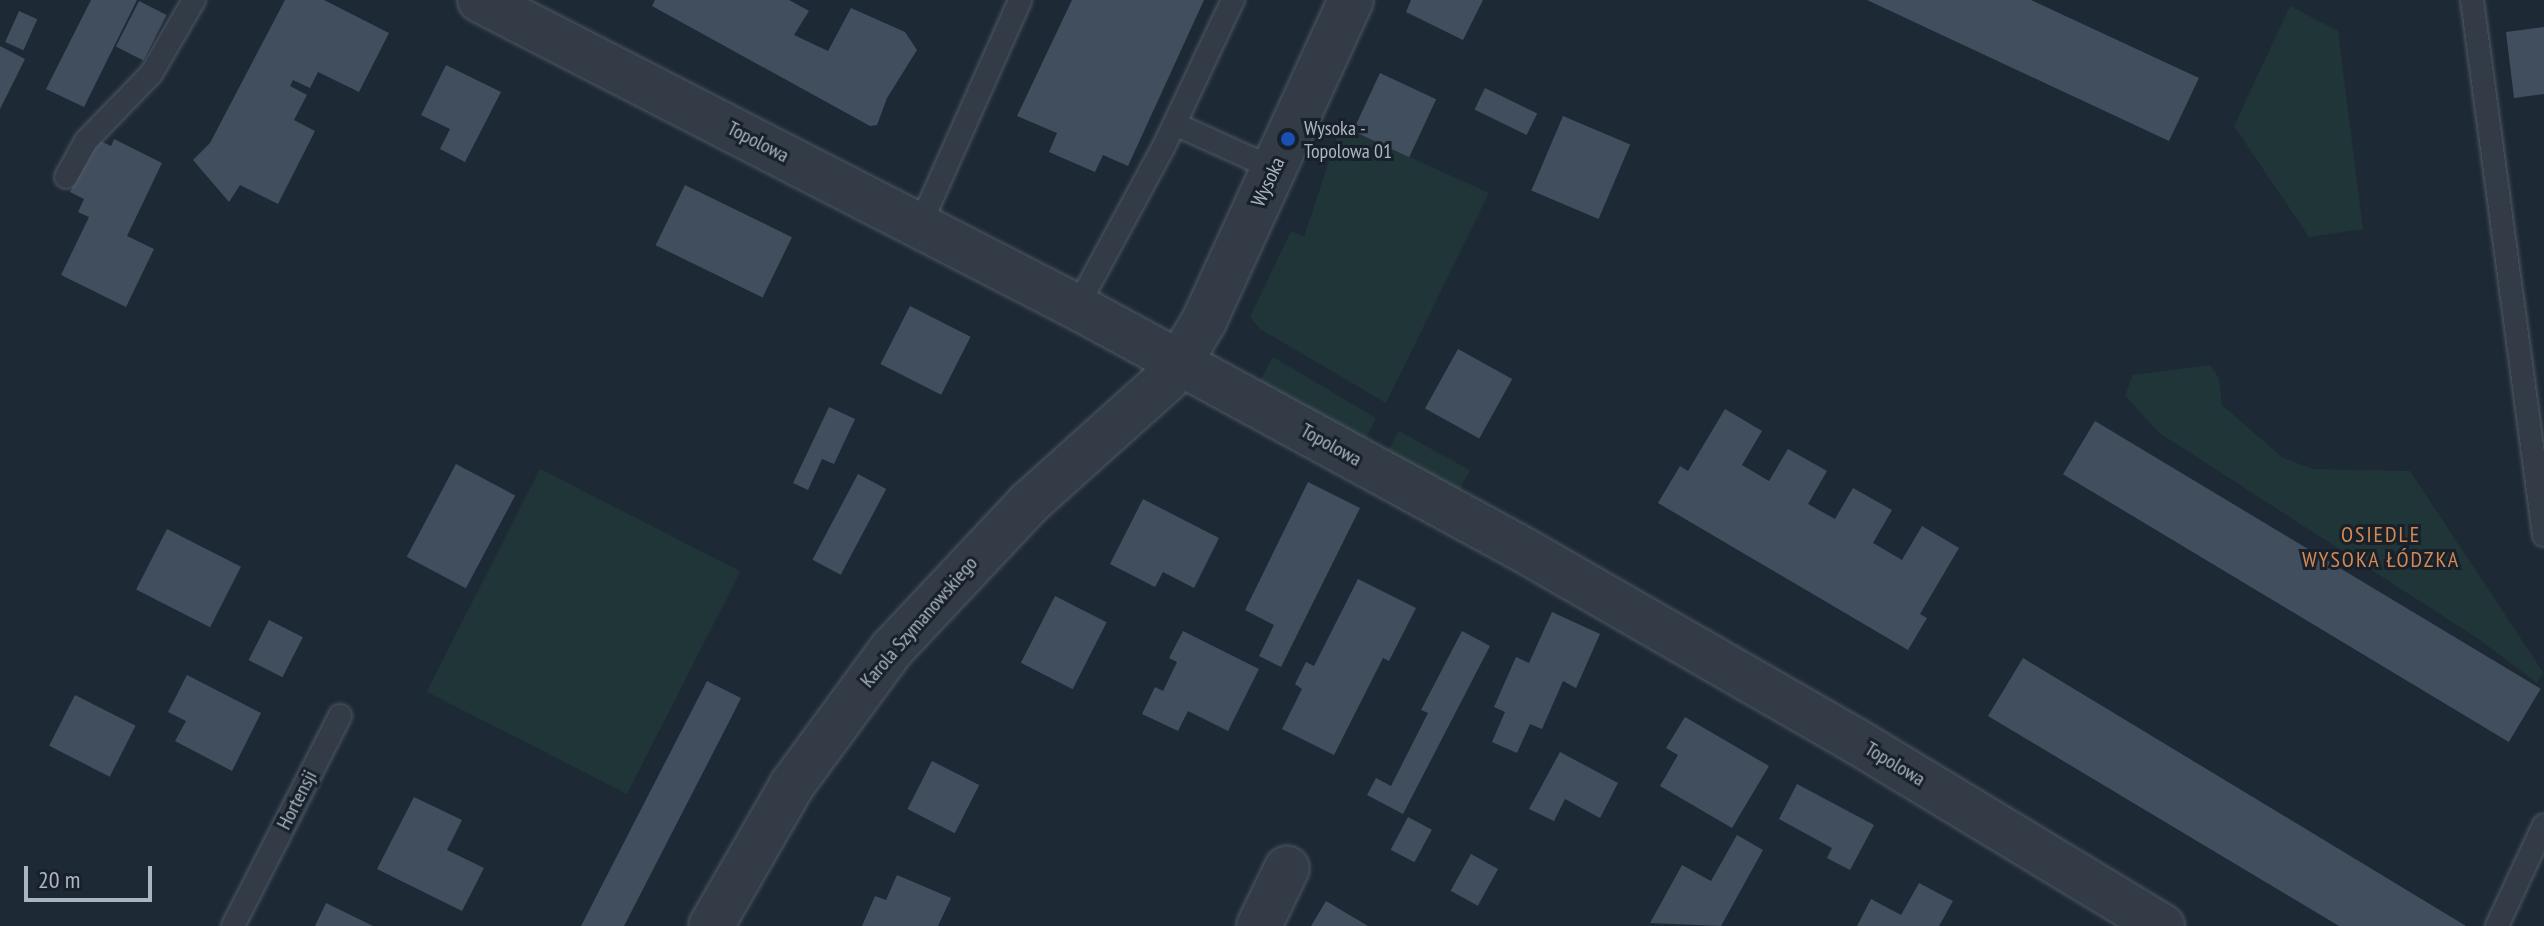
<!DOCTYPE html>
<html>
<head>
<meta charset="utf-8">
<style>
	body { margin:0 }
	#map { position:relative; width:2544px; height:926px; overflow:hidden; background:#1e2936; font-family:"PT Sans Narrow",sans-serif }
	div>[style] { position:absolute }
	.green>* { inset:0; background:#203537; transform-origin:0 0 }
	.building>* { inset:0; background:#414e5e; transform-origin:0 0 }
	.roads { filter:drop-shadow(0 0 2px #4f5865) drop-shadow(0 0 2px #4f5865) }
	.service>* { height:22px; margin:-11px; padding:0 11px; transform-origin:11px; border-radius:11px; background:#323b46 }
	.minor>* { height:44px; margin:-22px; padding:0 22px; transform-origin:22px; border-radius:22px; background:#323b46 }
	.dots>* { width:22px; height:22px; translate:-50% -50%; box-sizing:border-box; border:4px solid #18202a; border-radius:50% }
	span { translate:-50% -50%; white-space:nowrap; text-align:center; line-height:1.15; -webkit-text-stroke:6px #18202a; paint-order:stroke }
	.poi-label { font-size:20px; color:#abb5c4 }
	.left { translate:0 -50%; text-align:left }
	.street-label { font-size:20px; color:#abb5c4 }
	.neighbourhood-label { font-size:22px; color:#d48955; letter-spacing:2px }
	.scale { position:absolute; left:24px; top:866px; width:128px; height:36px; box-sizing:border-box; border:4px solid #abb5c4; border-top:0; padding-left:10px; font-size:24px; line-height:28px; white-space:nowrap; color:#abb5c4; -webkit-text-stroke:6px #18202a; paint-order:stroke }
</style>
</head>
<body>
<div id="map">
	<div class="green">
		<i style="clip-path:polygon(2290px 6px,2338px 31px,2363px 229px,2309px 237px,2234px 126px)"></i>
		<i style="clip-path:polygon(1352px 131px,1489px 193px,1386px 403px,1260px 329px,1250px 317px,1291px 231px,1304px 237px,1337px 137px)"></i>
		<i style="clip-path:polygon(1273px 357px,1376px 418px,1365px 440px,1259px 383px)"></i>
		<i style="clip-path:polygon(2210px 365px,2219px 378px,2222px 405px,2283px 458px,2313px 469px,2410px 471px,2543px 672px,2537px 683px,2477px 638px,2158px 432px,2125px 395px,2133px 375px)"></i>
		<i style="left:1399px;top:431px;width:81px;height:25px;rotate:29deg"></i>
		<i style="left:540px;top:469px;width:225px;height:250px;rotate:27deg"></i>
	</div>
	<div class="building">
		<i style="clip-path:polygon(91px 0,137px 0,84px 107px,46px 89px)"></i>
		<i style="clip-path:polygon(285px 0,324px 0,389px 33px,359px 92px,318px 72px,310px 88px,293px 80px,290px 86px,307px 95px,294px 120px,315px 131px,278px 204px,240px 185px,229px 202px,193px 160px,210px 143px)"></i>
		<i style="clip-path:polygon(655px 0,789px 0,809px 11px,794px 35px,828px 51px,851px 8px,905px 32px,917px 50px,887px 98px,877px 125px,870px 126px,652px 6px)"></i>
		<i style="clip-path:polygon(1072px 0,1204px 0,1128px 166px,1103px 155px,1095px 172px,1058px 156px,1049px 152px,1057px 133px,1017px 116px)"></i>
		<i style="clip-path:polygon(1411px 0,1483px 0,1463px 40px,1406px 12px)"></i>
		<i style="clip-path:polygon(1867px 0,2031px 0,2199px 78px,2169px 141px)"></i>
		<i style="left:139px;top:1px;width:31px;height:51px;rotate:27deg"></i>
		<i style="left:19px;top:11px;width:20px;height:34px;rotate:24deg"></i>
		<i style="clip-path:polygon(2544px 27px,2544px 94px,2514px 98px,2506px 32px)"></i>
		<i style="clip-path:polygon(0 46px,25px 59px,0 109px)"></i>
		<i style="clip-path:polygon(446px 65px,501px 92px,465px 162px,440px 149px,450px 129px,421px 115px)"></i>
		<i style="left:1380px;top:73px;width:62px;height:64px;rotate:25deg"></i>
		<i style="left:1485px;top:88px;width:58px;height:24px;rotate:26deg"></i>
		<i style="left:1563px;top:116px;width:73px;height:81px;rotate:23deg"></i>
		<i style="clip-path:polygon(96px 139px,111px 146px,114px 139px,162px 163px,127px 236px,154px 249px,126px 307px,61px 275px,89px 217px,78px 212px,84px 199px,70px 192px)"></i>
		<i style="left:685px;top:185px;width:119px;height:67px;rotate:26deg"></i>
		<i style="left:910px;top:306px;width:68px;height:65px;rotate:27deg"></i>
		<i style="left:1458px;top:349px;width:62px;height:68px;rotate:29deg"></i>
		<i style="clip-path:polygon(829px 407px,855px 419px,834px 464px,822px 459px,808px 490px,793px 483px)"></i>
		<i style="clip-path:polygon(1725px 409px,1762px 431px,1742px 465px,1769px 481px,1788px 449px,1827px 471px,1808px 504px,1835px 519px,1853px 488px,1892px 510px,1873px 543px,1902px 560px,1922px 526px,1959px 548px,1920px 614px,1927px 618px,1908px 650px,1658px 503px,1680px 466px,1688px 471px)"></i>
		<i style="left:2095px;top:421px;width:520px;height:62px;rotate:31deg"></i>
		<i style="left:456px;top:464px;width:67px;height:105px;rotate:28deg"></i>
		<i style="left:858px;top:474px;width:32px;height:97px;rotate:28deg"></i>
		<i style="clip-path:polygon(1308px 482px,1360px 508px,1281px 667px,1259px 656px,1274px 625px,1245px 610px)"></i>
		<i style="clip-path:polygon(1143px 499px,1219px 538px,1194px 588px,1163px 572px,1155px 587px,1110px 564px)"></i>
		<i style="left:167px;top:529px;width:83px;height:68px;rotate:27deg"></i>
		<i style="clip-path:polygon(1358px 579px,1416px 608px,1389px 661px,1383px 658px,1334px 755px,1282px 729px,1302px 689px,1295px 684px,1306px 662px,1314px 666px)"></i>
		<i style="left:1055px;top:596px;width:58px;height:75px;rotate:27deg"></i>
		<i style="clip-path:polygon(1552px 612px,1600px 634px,1576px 688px,1563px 681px,1542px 729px,1530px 724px,1517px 753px,1492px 742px,1505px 712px,1494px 707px,1516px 657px,1529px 663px)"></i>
		<i style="left:269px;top:620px;width:38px;height:45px;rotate:27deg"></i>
		<i style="clip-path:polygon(1183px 631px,1259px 669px,1228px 731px,1188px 711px,1178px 731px,1142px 714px,1155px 687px,1163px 691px,1177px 662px,1169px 658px)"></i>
		<i style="clip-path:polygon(1462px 631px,1490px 646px,1403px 814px,1367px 795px,1376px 778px,1391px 786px,1428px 713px,1421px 710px)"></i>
		<i style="clip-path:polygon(2023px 658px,2466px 926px,2339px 926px,1988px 716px)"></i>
		<i style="clip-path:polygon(187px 675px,261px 713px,232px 771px,175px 741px,186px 721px,168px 712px)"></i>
		<i style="clip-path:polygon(707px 681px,741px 698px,731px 718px,624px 926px,581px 926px)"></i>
		<i style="left:75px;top:695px;width:68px;height:57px;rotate:27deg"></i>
		<i style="clip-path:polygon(1685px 717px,1769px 766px,1732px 828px,1660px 786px,1678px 755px,1666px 748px)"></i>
		<i style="clip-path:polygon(1560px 752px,1618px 783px,1600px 818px,1565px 799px,1554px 821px,1529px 809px)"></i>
		<i style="left:932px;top:761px;width:53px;height:54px;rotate:27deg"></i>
		<i style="clip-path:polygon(1797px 784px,1874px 825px,1850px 870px,1827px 858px,1832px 848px,1779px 819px)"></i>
		<i style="clip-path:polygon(414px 797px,462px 820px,447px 850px,484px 868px,462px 911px,377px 869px)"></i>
		<i style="left:1408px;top:817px;width:27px;height:37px;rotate:28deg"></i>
		<i style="clip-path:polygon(1737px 835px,1763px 850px,1721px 926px,1650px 923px,1682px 865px,1711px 881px)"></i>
		<i style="left:1471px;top:854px;width:31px;height:42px;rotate:29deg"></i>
		<i style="clip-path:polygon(897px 875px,951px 898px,938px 926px,862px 926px,875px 896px,886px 900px)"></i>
		<i style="clip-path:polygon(1919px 883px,1953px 901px,1939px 926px,1857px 926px,1871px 899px,1901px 915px)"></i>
		<i style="clip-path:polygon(1326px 901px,1368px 926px,1311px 926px)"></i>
		<i style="clip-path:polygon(326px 903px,373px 926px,315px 926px)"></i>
	</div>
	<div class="roads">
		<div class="service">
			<i style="left:2472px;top:0;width:540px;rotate:82.34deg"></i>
			<i style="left:1175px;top:124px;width:109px;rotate:24.4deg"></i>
			<i style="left:66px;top:177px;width:41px;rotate:-60.9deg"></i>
			<i style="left:86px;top:141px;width:93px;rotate:-45.9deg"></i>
			<i style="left:151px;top:74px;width:86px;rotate:-59.8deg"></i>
			<i style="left:920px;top:225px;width:246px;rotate:-66deg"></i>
			<i style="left:1077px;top:307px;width:181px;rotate:-61.6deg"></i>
			<i style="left:1163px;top:148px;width:164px;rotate:-64.7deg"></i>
			<i style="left:233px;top:926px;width:236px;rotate:-63deg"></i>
			<i style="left:2497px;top:926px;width:111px;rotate:-65deg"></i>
		</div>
		<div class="minor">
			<i style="left:480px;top:0;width:671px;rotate:27.21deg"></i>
			<i style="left:1077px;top:307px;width:507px;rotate:28.54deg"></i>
			<i style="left:1522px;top:549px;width:385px;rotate:29.9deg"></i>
			<i style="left:1856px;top:741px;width:358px;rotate:31.2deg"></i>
			<i style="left:711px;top:926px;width:163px;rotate:-60.1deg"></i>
			<i style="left:792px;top:785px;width:169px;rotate:-53.7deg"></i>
			<i style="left:892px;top:649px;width:200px;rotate:-46.8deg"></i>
			<i style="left:1029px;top:503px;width:184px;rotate:-41.9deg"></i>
			<i style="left:1166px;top:380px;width:24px;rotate:-54deg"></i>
			<i style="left:1180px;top:361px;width:47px;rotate:-59deg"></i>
			<i style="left:1204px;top:321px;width:353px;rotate:-65.4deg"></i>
			<i style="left:1259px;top:926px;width:64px;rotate:-64.2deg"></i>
		</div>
	</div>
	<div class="dots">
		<i style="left:1288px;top:139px;background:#1a4fb4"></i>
	</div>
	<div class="poi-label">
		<span class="left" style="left:1304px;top:140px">Wysoka -<br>Topolowa 01</span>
	</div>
	<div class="street-label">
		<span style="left:758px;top:142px;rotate:27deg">Topolowa</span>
		<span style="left:1268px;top:182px;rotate:-65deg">Wysoka</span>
		<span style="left:1331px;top:445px;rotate:29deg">Topolowa</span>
		<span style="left:919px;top:622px;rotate:-49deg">Karola Szymanowskiego</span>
		<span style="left:1895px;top:764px;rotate:31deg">Topolowa</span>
		<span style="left:297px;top:800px;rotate:-63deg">Hortensji</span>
	</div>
	<div class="neighbourhood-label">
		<span style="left:2381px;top:547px">OSIEDLE<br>WYSOKA ŁÓDZKA</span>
	</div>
	<div class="scale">20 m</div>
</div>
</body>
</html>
